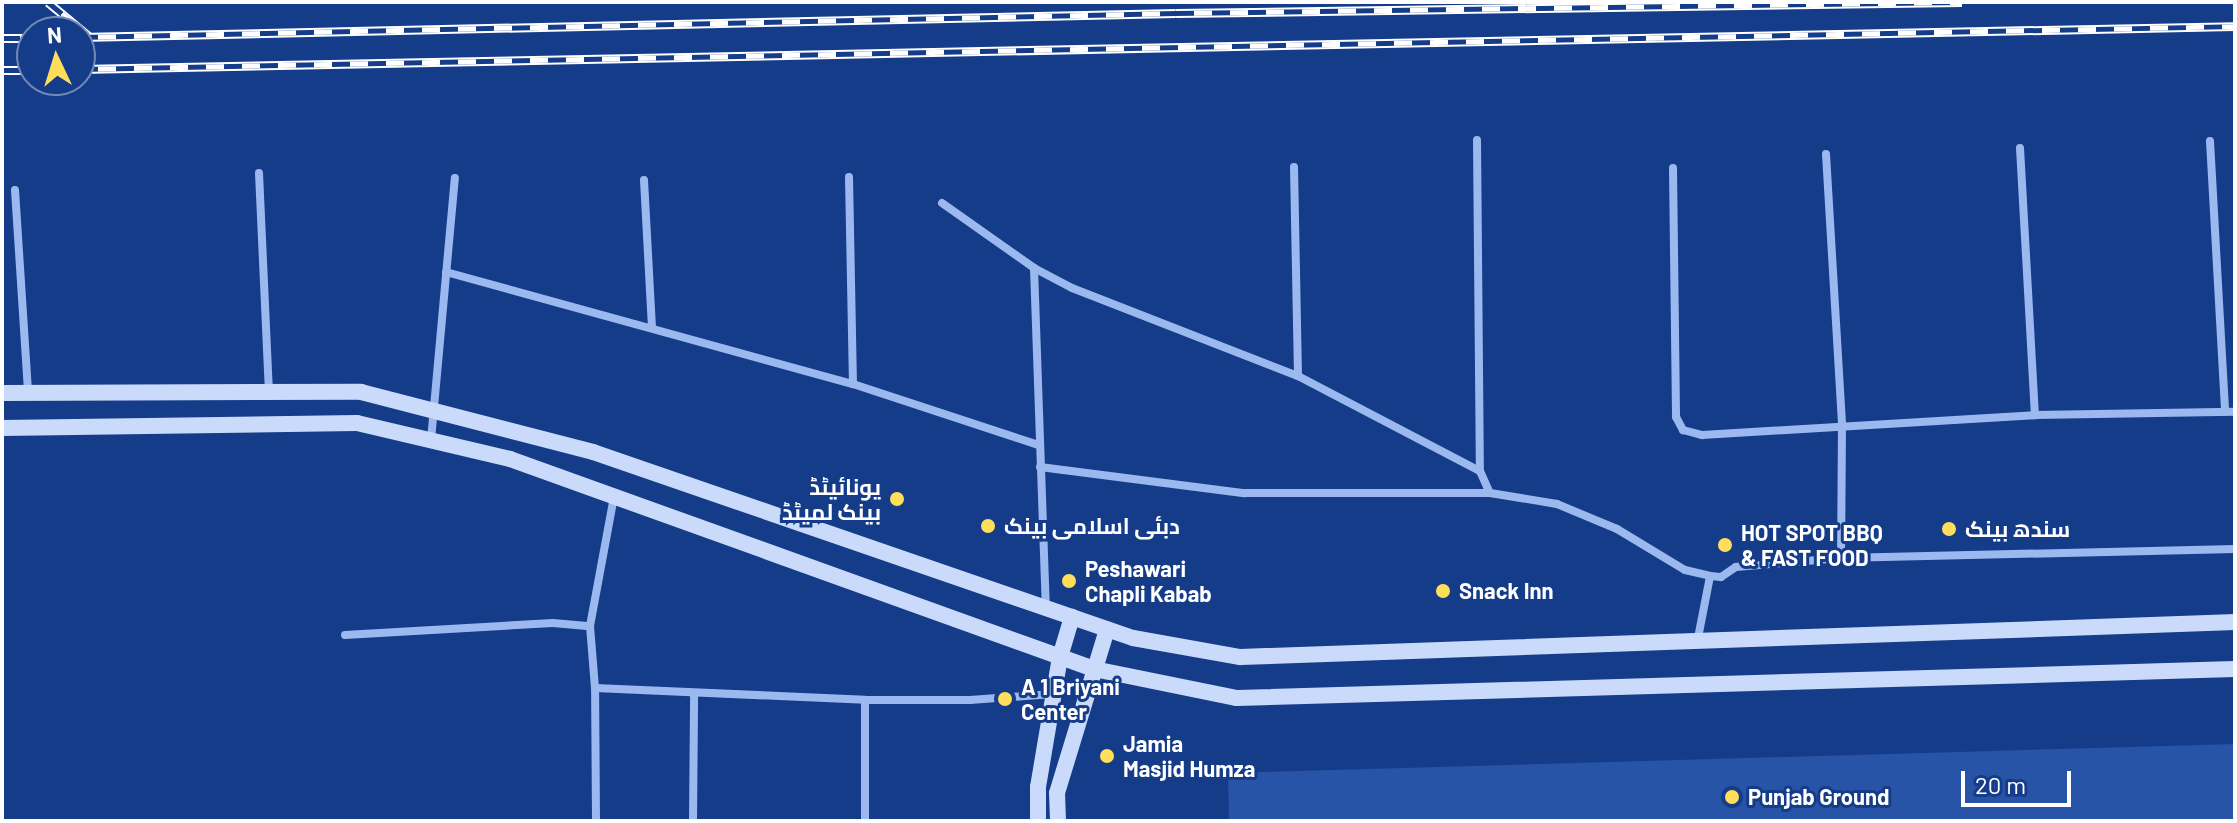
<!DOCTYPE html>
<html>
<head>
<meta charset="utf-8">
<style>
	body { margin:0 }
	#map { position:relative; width:2237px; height:823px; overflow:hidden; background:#153c88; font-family:Barlow,Cairo,sans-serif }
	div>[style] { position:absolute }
	.green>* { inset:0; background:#2754a7 }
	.street>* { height:8px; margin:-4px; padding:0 4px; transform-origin:4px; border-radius:4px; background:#9cb9ef }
	.secondary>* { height:16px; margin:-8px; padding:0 8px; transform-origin:8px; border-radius:8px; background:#c9dafa }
	.rail>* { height:9px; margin-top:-4.5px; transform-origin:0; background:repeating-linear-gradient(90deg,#153c88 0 18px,#fff 0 36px); box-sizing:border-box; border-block:2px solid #fff }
	.dots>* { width:22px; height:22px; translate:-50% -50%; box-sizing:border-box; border:4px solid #153c88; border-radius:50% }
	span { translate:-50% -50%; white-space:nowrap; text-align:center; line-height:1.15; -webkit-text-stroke:6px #153c88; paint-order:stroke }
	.poi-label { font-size:22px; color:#fff; font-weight:700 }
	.right { translate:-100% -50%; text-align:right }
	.left { translate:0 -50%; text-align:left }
	.frame { position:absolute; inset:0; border:4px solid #fff; pointer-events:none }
	.north { position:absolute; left:16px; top:16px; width:80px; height:80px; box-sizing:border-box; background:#153c88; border:2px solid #738ab8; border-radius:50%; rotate:356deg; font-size:22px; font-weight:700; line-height:32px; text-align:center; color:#fff }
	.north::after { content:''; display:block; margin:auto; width:28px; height:36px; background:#ffdf59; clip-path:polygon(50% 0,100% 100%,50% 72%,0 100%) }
	.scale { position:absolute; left:1961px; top:771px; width:110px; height:36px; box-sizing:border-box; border:4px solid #fff; border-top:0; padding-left:10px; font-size:24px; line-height:28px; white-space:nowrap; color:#fff; -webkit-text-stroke:6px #153c88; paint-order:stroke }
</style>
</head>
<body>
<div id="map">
	<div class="green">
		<i style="clip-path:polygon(2235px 744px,2235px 821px,1229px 821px,1228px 773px)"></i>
	</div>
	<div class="street">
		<i style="left:1477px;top:140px;width:331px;rotate:89.5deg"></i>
		<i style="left:1480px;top:471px;width:24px;rotate:66deg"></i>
		<i style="left:2210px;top:141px;width:271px;rotate:86.8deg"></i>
		<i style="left:2020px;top:148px;width:267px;rotate:86.8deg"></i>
		<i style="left:1826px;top:154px;width:270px;rotate:86.6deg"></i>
		<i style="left:1842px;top:424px;width:134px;rotate:90.4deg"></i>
		<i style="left:1294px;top:167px;width:209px;rotate:88.9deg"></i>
		<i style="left:1673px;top:168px;width:249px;rotate:89.3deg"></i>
		<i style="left:1676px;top:417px;width:15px;rotate:62deg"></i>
		<i style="left:1683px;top:430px;width:20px;rotate:15deg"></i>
		<i style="left:1702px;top:435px;width:334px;rotate:-3.4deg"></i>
		<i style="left:2035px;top:415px;width:200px;rotate:-0.9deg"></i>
		<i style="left:259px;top:173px;width:219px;rotate:87.4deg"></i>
		<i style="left:849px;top:177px;width:207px;rotate:88.9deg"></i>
		<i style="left:644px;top:180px;width:148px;rotate:86.9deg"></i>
		<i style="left:15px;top:190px;width:203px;rotate:86.3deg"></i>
		<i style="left:942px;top:203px;width:113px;rotate:35.2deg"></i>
		<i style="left:1034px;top:268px;width:43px;rotate:27.8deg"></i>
		<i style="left:1072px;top:288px;width:243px;rotate:21.3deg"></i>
		<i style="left:1298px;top:376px;width:205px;rotate:27.6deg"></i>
		<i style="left:1034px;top:268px;width:339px;rotate:88deg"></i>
		<i style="left:446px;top:272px;width:422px;rotate:15.4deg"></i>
		<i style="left:853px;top:384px;width:195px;rotate:18.2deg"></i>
		<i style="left:431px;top:440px;width:263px;rotate:-84.8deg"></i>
		<i style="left:1040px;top:467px;width:206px;rotate:7.3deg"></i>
		<i style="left:1244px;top:493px;width:246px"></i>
		<i style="left:1490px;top:493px;width:68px;rotate:9.3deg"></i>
		<i style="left:1557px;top:504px;width:65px;rotate:22.6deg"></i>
		<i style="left:1617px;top:529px;width:79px;rotate:31.1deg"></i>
		<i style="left:1685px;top:570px;width:26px;rotate:13deg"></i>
		<i style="left:345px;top:635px;width:208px;rotate:-3.3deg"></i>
		<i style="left:553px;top:623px;width:37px;rotate:5deg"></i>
		<i style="left:1698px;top:638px;width:63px;rotate:-79deg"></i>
		<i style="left:1710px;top:576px;width:11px;rotate:5deg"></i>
		<i style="left:1721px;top:577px;width:18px;rotate:-34deg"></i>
		<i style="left:1736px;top:567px;width:105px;rotate:-4.9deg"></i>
		<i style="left:1841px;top:558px;width:394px;rotate:-1.3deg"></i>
		<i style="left:595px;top:688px;width:270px;rotate:2.5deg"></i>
		<i style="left:865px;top:700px;width:105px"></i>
		<i style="left:970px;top:700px;width:83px;rotate:-4.1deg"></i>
		<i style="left:596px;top:821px;width:133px;rotate:-90.4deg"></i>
		<i style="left:595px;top:688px;width:62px;rotate:-94.6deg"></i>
		<i style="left:590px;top:626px;width:131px;rotate:-79.5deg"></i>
		<i style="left:693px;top:821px;width:127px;rotate:-89.5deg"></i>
		<i style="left:865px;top:821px;width:121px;rotate:-90deg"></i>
	</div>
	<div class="secondary">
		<i style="left:2px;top:393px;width:359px;rotate:-0.2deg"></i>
		<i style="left:361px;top:392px;width:240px;rotate:14.5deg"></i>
		<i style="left:593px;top:452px;width:571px;rotate:19.01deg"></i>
		<i style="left:1133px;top:638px;width:109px;rotate:10.1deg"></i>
		<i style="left:1240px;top:657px;width:996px;rotate:-2.01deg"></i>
		<i style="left:2px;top:428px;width:355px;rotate:-0.8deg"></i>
		<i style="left:357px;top:423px;width:157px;rotate:13.2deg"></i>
		<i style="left:510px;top:459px;width:621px;rotate:19.78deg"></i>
		<i style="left:1094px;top:669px;width:146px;rotate:11.5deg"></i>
		<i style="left:1237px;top:698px;width:998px;rotate:-1.66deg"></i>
		<i style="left:1038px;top:821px;width:34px;rotate:-90deg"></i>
		<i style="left:1038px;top:787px;width:132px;rotate:-80.4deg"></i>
		<i style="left:1060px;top:657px;width:42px;rotate:-73.3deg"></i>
		<i style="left:1058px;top:821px;width:28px;rotate:-92deg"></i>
		<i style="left:1057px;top:793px;width:171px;rotate:-73deg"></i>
	</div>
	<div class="rail">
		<i style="left:48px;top:2px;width:53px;rotate:39.7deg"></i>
		<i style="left:80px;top:37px;width:1096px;rotate:-1.25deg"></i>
		<i style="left:1176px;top:13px;width:786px;rotate:-0.8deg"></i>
		<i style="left:2px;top:38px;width:30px"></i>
		<i style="left:80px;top:69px;width:2155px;rotate:-1.14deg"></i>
		<i style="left:2px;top:70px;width:30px"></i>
	</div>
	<div class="dots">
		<i style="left:897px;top:499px;background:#ffdf59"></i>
		<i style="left:988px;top:526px;background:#ffdf59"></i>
		<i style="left:1949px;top:529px;background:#ffdf59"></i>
		<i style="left:1725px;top:545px;background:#ffdf59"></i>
		<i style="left:1069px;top:581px;background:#ffdf59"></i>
		<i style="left:1443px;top:591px;background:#ffdf59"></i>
		<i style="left:1005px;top:699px;background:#ffdf59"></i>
		<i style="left:1107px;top:756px;background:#ffdf59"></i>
		<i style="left:1732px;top:797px;background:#ffdf59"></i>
	</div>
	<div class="poi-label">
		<span class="right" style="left:881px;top:499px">یونائیٹڈ<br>بینک لمیٹڈ</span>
		<span class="left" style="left:1004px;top:526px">دبئی اسلامی بینک</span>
		<span class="left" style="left:1965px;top:529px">سندھ بینک</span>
		<span class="left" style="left:1741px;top:545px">HOT SPOT BBQ<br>&amp; FAST FOOD</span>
		<span class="left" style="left:1085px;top:581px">Peshawari<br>Chapli Kabab</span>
		<span class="left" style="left:1459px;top:591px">Snack Inn</span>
		<span class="left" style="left:1021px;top:699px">A 1 Briyani<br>Center</span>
		<span class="left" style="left:1123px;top:756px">Jamia<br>Masjid Humza</span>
		<span class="left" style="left:1748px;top:797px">Punjab Ground</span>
	</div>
	<div class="frame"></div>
	<div class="north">N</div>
	<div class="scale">20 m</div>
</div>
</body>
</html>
